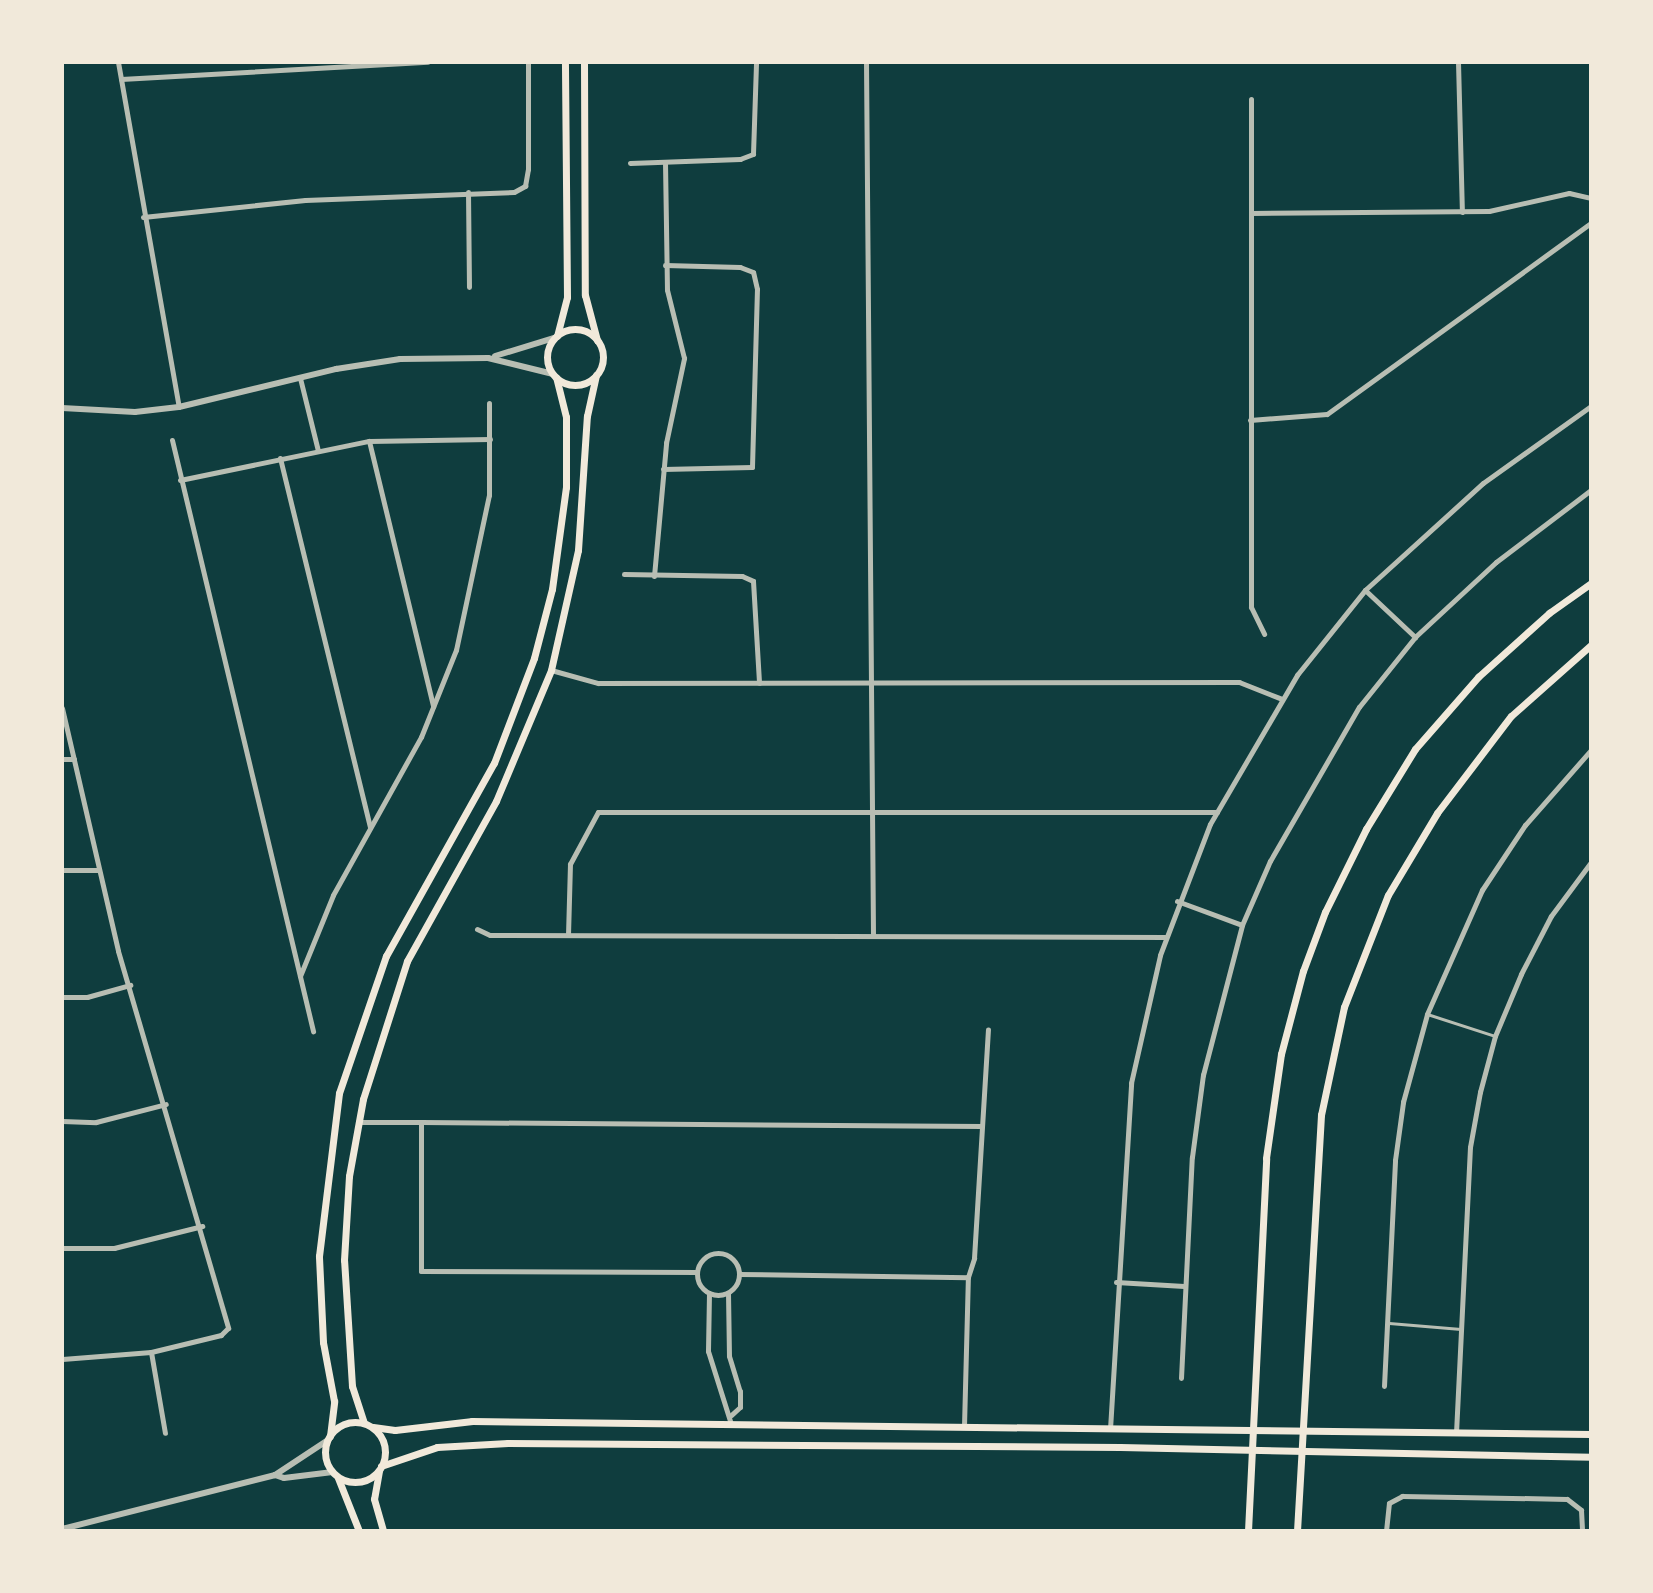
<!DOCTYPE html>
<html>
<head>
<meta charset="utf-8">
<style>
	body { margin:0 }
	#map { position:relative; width:1653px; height:1593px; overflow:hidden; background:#0f3d3e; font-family:Karla,sans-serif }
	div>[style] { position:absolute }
	.service>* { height:3px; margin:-1.5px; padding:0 1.5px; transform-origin:1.5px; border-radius:1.5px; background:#b8beb3 }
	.minor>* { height:5px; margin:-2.5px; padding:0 2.5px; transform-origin:2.5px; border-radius:2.5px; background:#b8beb3 }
	.minor>.ring { margin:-2.5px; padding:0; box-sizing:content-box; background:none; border:5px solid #b8beb3; border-radius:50% }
	.tertiary>* { height:6px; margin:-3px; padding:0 3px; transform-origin:3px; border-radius:3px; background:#b8beb3 }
	.secondary>* { height:7px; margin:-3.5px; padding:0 3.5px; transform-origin:3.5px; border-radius:3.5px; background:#f1e9da }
	.secondary>.ring { margin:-3.5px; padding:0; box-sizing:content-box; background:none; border:7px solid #f1e9da; border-radius:50% }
	span { translate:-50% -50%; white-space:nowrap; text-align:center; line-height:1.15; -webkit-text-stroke:6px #f1e9da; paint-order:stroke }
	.frame { position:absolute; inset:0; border:64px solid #f1e9da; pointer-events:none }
</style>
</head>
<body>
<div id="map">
	<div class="service">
		<i style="left:1427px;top:1014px;width:71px;rotate:17.9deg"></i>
		<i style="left:1389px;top:1323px;width:72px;rotate:4.8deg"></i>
	</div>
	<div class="minor">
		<i style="left:118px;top:62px;width:350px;rotate:80deg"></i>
		<i style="left:866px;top:62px;width:874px;rotate:89.54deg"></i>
		<i style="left:1458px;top:62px;width:150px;rotate:88.5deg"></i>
		<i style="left:121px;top:79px;width:307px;rotate:-3.2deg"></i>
		<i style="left:1251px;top:99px;width:508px;rotate:90deg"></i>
		<i style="left:1251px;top:607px;width:30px;rotate:64deg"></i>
		<i style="left:630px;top:163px;width:110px;rotate:-2.1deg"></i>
		<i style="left:740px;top:159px;width:14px;rotate:-21deg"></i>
		<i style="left:753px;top:154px;width:92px;rotate:-88.1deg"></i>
		<i style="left:468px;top:192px;width:95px;rotate:89.4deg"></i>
		<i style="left:1251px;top:213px;width:238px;rotate:-0.5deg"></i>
		<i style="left:1489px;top:211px;width:82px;rotate:-12.7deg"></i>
		<i style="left:1569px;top:193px;width:23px;rotate:13deg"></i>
		<i style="left:143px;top:217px;width:163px;rotate:-6deg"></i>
		<i style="left:305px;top:200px;width:209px;rotate:-2.2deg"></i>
		<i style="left:514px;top:192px;width:13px;rotate:-29deg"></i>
		<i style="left:525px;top:186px;width:17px;rotate:-80deg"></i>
		<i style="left:528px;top:169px;width:107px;rotate:-90deg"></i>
		<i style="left:300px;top:378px;width:75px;rotate:76.1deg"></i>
		<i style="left:1250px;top:420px;width:77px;rotate:-4.5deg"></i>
		<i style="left:1327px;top:414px;width:326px;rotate:-35.9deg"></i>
		<i style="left:172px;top:440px;width:608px;rotate:76.58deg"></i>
		<i style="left:369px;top:441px;width:273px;rotate:76.4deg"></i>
		<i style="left:280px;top:458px;width:380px;rotate:76.3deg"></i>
		<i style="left:663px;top:469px;width:89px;rotate:-1.3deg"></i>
		<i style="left:752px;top:467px;width:178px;rotate:-88.4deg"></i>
		<i style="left:757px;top:289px;width:17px;rotate:-103deg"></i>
		<i style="left:753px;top:272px;width:14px;rotate:-159deg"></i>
		<i style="left:740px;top:267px;width:75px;rotate:-178.5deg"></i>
		<i style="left:180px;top:480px;width:193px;rotate:-11.7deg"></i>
		<i style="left:369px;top:441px;width:121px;rotate:-0.9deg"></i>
		<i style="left:624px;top:574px;width:118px;rotate:1deg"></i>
		<i style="left:742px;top:576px;width:12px;rotate:24deg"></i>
		<i style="left:753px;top:581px;width:102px;rotate:86.6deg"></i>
		<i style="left:654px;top:576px;width:134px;rotate:-84.8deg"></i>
		<i style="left:666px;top:443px;width:87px;rotate:-78deg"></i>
		<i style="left:684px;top:358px;width:70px;rotate:-104deg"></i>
		<i style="left:667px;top:290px;width:128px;rotate:-90.9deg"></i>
		<i style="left:1365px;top:590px;width:69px;rotate:43.2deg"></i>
		<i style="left:551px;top:670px;width:49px;rotate:15.5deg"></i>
		<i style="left:598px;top:683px;width:641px;rotate:-0.09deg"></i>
		<i style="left:1239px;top:682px;width:46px;rotate:21.6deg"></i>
		<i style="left:62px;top:708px;width:249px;rotate:77deg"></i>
		<i style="left:118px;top:951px;width:393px;rotate:73.7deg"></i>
		<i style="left:228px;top:1328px;width:10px;rotate:135deg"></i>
		<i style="left:221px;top:1335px;width:72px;rotate:166.3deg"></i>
		<i style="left:151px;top:1352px;width:89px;rotate:175.5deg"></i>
		<i style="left:62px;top:759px;width:12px"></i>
		<i style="left:62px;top:870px;width:37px"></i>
		<i style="left:1177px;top:901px;width:69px;rotate:20.3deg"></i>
		<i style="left:477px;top:929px;width:14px;rotate:25deg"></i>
		<i style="left:490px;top:935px;width:675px;rotate:0.17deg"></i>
		<i style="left:568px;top:935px;width:71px;rotate:-88.4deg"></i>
		<i style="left:570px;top:864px;width:59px;rotate:-61.7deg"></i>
		<i style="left:598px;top:812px;width:619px"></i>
		<i style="left:300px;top:976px;width:87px;rotate:-67.8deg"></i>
		<i style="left:333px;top:895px;width:181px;rotate:-60.9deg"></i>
		<i style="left:421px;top:737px;width:94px;rotate:-68.1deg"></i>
		<i style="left:456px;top:650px;width:158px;rotate:-78deg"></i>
		<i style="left:489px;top:495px;width:92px;rotate:-90deg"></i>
		<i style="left:62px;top:997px;width:25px"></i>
		<i style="left:87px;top:997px;width:45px;rotate:-15.6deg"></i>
		<i style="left:62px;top:1121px;width:34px;rotate:2deg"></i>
		<i style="left:96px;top:1122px;width:72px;rotate:-14.4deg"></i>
		<i style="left:358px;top:1122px;width:63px"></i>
		<i style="left:62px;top:1248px;width:52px"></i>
		<i style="left:114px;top:1248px;width:91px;rotate:-14deg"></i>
		<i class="ring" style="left:697px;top:1253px;width:37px;height:37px"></i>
		<i style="left:697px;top:1272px;width:276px;rotate:-179.8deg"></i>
		<i style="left:421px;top:1271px;width:149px;rotate:-90deg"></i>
		<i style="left:421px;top:1122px;width:561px;rotate:0.41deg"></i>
		<i style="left:739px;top:1274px;width:229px;rotate:0.8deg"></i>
		<i style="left:1116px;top:1282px;width:68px;rotate:3.4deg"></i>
		<i style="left:709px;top:1293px;width:58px;rotate:91deg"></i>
		<i style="left:708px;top:1351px;width:77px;rotate:72.5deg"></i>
		<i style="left:728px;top:1293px;width:63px;rotate:89.1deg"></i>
		<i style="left:729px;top:1356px;width:37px;rotate:73deg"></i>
		<i style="left:740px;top:1391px;width:16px;rotate:90deg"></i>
		<i style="left:740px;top:1407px;width:12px;rotate:138deg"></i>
		<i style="left:151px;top:1352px;width:82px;rotate:80.2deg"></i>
		<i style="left:1181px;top:1378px;width:221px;rotate:-87.2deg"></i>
		<i style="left:1192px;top:1157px;width:83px;rotate:-82.4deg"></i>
		<i style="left:1203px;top:1075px;width:155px;rotate:-75.4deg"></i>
		<i style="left:1242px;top:925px;width:70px;rotate:-66.4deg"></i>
		<i style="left:1270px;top:861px;width:178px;rotate:-60deg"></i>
		<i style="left:1359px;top:707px;width:90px;rotate:-51.3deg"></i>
		<i style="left:1415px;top:637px;width:110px;rotate:-42.8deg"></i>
		<i style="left:1496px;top:562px;width:119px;rotate:-37.2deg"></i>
		<i style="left:1384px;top:1386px;width:226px;rotate:-87.2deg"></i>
		<i style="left:1395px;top:1160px;width:59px;rotate:-82.1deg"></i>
		<i style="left:1403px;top:1102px;width:91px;rotate:-74.7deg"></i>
		<i style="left:1427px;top:1014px;width:136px;rotate:-66.1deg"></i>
		<i style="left:1482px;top:890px;width:78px;rotate:-56.5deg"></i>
		<i style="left:1525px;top:825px;width:100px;rotate:-48.7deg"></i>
		<i style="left:964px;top:1426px;width:149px;rotate:-88.5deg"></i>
		<i style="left:968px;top:1277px;width:20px;rotate:-72deg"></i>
		<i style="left:974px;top:1258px;width:229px;rotate:-86.5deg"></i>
		<i style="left:1110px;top:1429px;width:347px;rotate:-86.5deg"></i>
		<i style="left:1131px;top:1083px;width:131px;rotate:-77.2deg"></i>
		<i style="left:1160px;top:955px;width:140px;rotate:-69.1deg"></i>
		<i style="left:1210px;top:824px;width:173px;rotate:-59.7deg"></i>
		<i style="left:1297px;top:675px;width:109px;rotate:-51.3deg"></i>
		<i style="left:1365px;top:590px;width:159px;rotate:-42.2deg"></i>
		<i style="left:1483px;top:483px;width:133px;rotate:-35.5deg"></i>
		<i style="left:1456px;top:1433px;width:286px;rotate:-87.2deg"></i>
		<i style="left:1470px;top:1147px;width:56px;rotate:-79.7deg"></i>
		<i style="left:1480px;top:1092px;width:58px;rotate:-75deg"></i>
		<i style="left:1495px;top:1036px;width:67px;rotate:-67.2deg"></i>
		<i style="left:1521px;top:974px;width:65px;rotate:-62.7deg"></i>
		<i style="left:1551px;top:916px;width:67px;rotate:-53.5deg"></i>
		<i style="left:1386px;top:1531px;width:28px;rotate:-84deg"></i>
		<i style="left:1389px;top:1503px;width:15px;rotate:-28deg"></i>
		<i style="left:1402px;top:1496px;width:165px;rotate:1deg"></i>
		<i style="left:1567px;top:1499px;width:18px;rotate:38deg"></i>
		<i style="left:1581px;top:1510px;width:21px;rotate:87deg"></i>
	</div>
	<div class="tertiary">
		<i style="left:495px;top:356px;width:62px;rotate:-17deg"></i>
		<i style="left:62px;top:408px;width:73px;rotate:3.1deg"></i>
		<i style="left:135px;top:412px;width:44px;rotate:-6.5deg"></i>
		<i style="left:179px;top:407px;width:162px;rotate:-13.6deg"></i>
		<i style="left:336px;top:369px;width:65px;rotate:-8.9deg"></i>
		<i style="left:400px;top:359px;width:88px;rotate:-0.7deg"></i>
		<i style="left:488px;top:358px;width:67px;rotate:13.8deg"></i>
		<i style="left:275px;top:1475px;width:9px;rotate:18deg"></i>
		<i style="left:284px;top:1478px;width:49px;rotate:-7deg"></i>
		<i style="left:62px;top:1529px;width:220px;rotate:-14.2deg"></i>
		<i style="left:275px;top:1475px;width:64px;rotate:-33.4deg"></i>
	</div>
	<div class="secondary">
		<i style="left:584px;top:62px;width:233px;rotate:89.8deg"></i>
		<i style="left:585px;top:295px;width:47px;rotate:75.1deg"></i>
		<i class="ring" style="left:547px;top:329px;width:49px;height:49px"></i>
		<i style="left:557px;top:336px;width:40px;rotate:-75.6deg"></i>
		<i style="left:567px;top:297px;width:235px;rotate:-90.5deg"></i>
		<i class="ring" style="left:325px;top:1422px;width:53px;height:53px"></i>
		<i style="left:364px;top:1423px;width:39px;rotate:-108deg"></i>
		<i style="left:352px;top:1386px;width:126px;rotate:-93.6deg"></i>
		<i style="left:344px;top:1260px;width:84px;rotate:-86.6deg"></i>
		<i style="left:349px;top:1176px;width:78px;rotate:-79.7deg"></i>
		<i style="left:363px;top:1099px;width:145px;rotate:-72.3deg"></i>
		<i style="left:407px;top:961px;width:183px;rotate:-60.9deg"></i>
		<i style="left:496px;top:801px;width:142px;rotate:-67.2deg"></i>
		<i style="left:551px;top:670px;width:123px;rotate:-77.3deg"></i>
		<i style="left:578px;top:550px;width:134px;rotate:-86.2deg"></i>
		<i style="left:587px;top:416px;width:42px;rotate:-77.6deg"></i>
		<i style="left:373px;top:1427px;width:22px;rotate:8deg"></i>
		<i style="left:395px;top:1430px;width:78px;rotate:-6.7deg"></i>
		<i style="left:472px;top:1421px;width:1119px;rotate:0.67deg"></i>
		<i style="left:330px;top:1436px;width:35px;rotate:-83deg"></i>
		<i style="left:334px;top:1401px;width:60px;rotate:-100.6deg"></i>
		<i style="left:323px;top:1342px;width:86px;rotate:-92.7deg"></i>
		<i style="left:319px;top:1256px;width:164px;rotate:-83deg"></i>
		<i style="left:339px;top:1093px;width:145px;rotate:-71.1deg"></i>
		<i style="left:386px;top:956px;width:221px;rotate:-60.8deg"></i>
		<i style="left:494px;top:763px;width:112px;rotate:-69.1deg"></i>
		<i style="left:534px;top:658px;width:71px;rotate:-75.4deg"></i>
		<i style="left:552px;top:589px;width:103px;rotate:-82.2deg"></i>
		<i style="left:566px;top:487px;width:70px;rotate:-90deg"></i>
		<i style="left:566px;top:417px;width:41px;rotate:-104deg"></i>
		<i style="left:381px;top:1466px;width:59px;rotate:-18.7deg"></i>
		<i style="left:437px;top:1447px;width:71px;rotate:-3.2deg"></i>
		<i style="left:508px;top:1443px;width:612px;rotate:0.37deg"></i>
		<i style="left:1120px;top:1447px;width:471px;rotate:1.2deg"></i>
		<i style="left:379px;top:1471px;width:28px;rotate:100deg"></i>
		<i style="left:374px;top:1499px;width:33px;rotate:74deg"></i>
		<i style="left:338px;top:1478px;width:57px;rotate:68.4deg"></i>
		<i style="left:1248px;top:1531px;width:373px;rotate:-87.2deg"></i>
		<i style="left:1266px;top:1158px;width:105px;rotate:-81.8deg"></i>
		<i style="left:1281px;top:1054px;width:86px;rotate:-75.2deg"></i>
		<i style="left:1303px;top:971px;width:63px;rotate:-69.6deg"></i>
		<i style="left:1325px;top:912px;width:93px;rotate:-63.7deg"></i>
		<i style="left:1366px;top:829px;width:94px;rotate:-58.5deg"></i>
		<i style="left:1415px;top:749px;width:96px;rotate:-48.8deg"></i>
		<i style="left:1478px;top:677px;width:96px;rotate:-42deg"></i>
		<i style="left:1549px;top:613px;width:52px;rotate:-35.5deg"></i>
		<i style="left:1297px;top:1531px;width:417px;rotate:-86.7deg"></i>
		<i style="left:1321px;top:1115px;width:110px;rotate:-78deg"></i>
		<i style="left:1344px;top:1007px;width:120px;rotate:-68.6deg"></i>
		<i style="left:1388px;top:895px;width:96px;rotate:-59.1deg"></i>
		<i style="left:1437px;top:813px;width:122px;rotate:-52.7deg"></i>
		<i style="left:1511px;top:716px;width:107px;rotate:-41.6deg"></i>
	</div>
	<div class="frame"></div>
</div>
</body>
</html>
